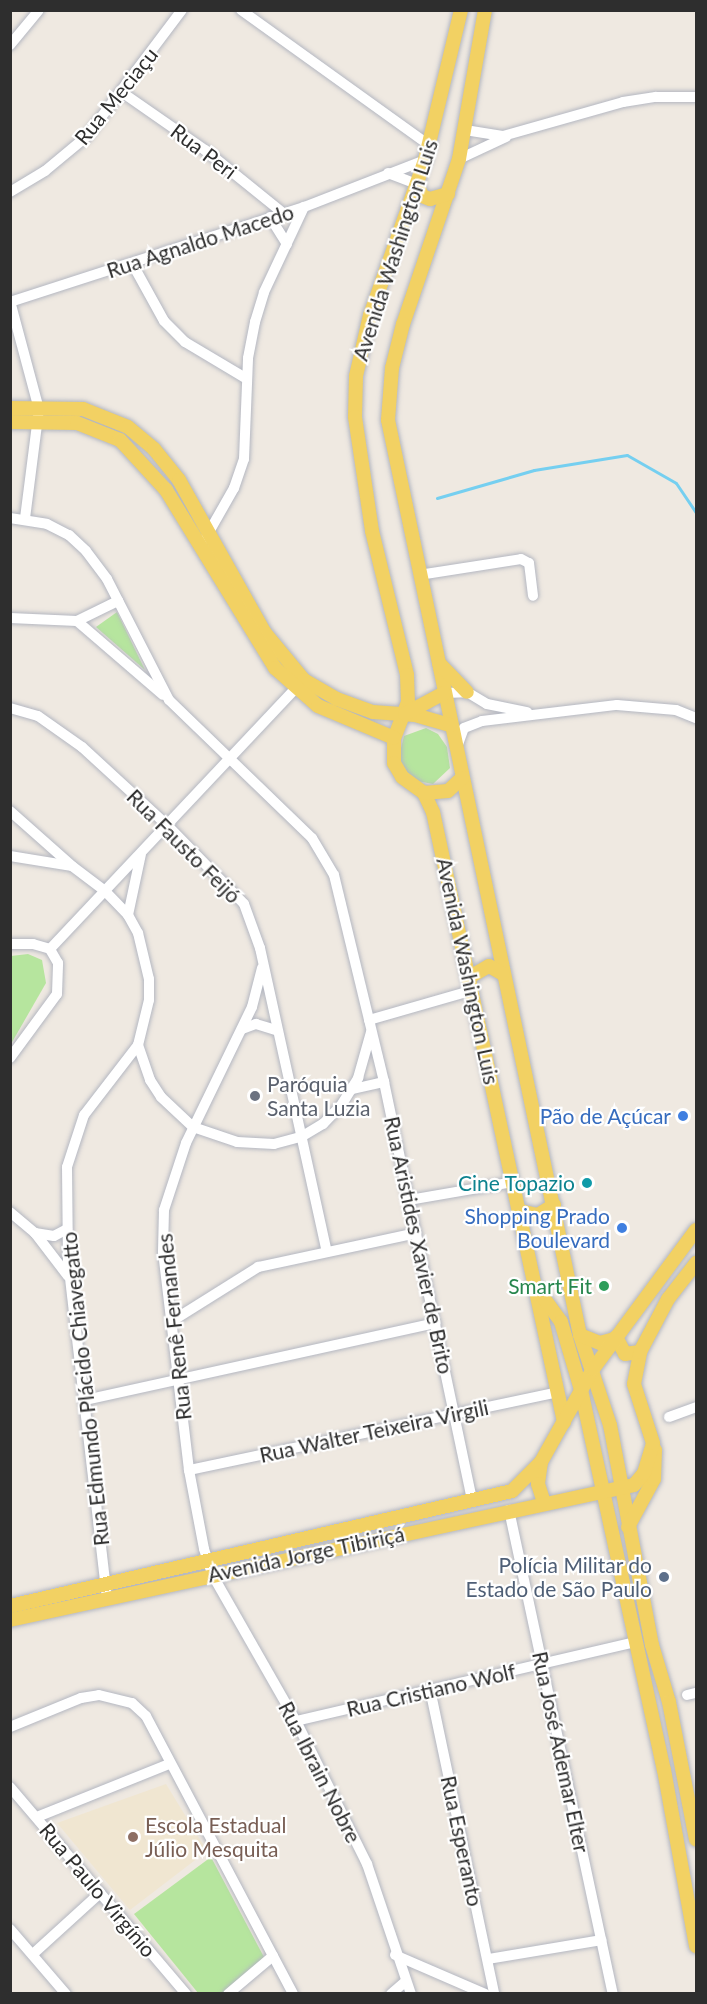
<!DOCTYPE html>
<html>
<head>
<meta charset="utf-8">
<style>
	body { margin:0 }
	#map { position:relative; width:707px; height:2004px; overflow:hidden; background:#efe9e1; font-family:Lato,sans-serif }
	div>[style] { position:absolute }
	.education>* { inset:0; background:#f0e6d1 }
	.green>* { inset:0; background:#b6e59e }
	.stream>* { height:3px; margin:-1.5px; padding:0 1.5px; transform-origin:1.5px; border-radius:1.5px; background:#75cff0 }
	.roads { filter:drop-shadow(0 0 2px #b4b7c1) drop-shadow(0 0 2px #b4b7c1) }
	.minor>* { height:10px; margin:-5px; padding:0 5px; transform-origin:5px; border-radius:5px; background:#fff }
	.major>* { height:14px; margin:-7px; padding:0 7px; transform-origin:7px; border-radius:7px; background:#f2d163 }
	.dots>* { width:16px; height:16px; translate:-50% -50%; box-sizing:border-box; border:3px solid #fff; border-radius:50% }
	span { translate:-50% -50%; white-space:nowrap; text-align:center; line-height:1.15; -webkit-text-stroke:4.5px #fff; paint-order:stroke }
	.street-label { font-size:21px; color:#2e2e2e }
	.worship-label { font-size:21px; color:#5b616d }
	.left { translate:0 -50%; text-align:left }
	.shop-label { font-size:21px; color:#366cbe }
	.right { translate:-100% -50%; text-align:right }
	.culture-label { font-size:21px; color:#0d838f }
	.leisure-label { font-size:21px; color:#27864d }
	.service-label { font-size:21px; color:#4e5e75 }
	.education-label { font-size:21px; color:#785e54 }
	.frame { position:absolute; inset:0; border:12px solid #2e2e2e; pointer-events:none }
</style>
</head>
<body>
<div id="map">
	<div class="education">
		<i style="clip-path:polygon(166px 1784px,207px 1851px,130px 1910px,57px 1823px)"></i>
	</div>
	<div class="green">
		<i style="clip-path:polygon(117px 612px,145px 670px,96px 627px)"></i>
		<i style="clip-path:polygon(426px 728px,438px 734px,447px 747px,450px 768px,433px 784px,417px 781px,403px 770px,399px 756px,404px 736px)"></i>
		<i style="clip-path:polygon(28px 954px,42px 960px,46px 983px,11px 1044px,11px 956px)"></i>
		<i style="clip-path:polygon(211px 1857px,265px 1959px,225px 1993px,198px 1993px,134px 1914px)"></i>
	</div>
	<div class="stream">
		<i style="left:437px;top:498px;width:101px;rotate:-16.1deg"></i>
		<i style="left:534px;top:470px;width:94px;rotate:-9.2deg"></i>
		<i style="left:627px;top:455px;width:56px;rotate:29.7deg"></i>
		<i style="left:676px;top:483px;width:36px;rotate:56deg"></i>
	</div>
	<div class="roads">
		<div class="minor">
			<i style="left:241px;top:10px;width:231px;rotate:35.7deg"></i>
			<i style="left:10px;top:45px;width:45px;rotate:-50.4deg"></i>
			<i style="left:123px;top:93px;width:100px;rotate:34.8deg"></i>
			<i style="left:205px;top:150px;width:100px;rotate:38.9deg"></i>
			<i style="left:465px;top:130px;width:38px;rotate:9deg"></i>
			<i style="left:503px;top:136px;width:125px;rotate:-15.8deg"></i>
			<i style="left:623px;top:102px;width:33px;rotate:-9deg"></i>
			<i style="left:656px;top:97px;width:40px"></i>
			<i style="left:459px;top:159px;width:52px;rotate:-25.1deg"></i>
			<i style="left:388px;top:173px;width:31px;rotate:21deg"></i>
			<i style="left:10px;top:192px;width:41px;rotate:-31deg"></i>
			<i style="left:45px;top:171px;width:55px;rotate:-39.8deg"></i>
			<i style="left:87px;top:136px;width:158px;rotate:-53deg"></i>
			<i style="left:270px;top:217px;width:32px;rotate:58deg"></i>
			<i style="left:132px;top:263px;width:66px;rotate:61.1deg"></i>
			<i style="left:164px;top:321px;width:30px;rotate:45deg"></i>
			<i style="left:185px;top:342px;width:72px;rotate:30.8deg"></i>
			<i style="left:10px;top:301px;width:112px;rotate:75deg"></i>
			<i style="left:39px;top:409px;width:110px;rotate:97.3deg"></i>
			<i style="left:10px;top:302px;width:309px;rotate:-17.9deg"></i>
			<i style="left:304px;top:207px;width:130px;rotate:-21.2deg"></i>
			<i style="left:10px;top:518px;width:37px;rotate:9deg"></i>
			<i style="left:47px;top:524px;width:25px;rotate:27deg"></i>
			<i style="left:69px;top:535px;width:23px;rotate:43deg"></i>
			<i style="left:86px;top:551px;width:35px;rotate:53deg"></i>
			<i style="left:107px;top:579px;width:136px;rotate:62.9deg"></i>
			<i style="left:169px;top:700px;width:199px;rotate:44deg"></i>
			<i style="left:312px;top:838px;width:43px;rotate:59.3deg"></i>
			<i style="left:334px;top:875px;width:213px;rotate:76.4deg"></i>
			<i style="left:384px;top:1082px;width:428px;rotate:78.1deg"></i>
			<i style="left:205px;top:539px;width:59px;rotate:-60.4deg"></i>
			<i style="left:234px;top:488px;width:31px;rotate:-71deg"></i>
			<i style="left:244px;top:459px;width:101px;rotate:-87.7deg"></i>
			<i style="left:248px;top:358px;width:37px;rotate:-79deg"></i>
			<i style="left:255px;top:322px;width:31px;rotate:-73deg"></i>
			<i style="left:264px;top:292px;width:94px;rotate:-64.8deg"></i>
			<i style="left:419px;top:575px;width:103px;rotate:-8.9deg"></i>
			<i style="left:521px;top:559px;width:9px;rotate:27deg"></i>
			<i style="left:529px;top:563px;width:33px;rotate:83deg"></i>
			<i style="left:10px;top:618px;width:67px;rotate:2.6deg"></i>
			<i style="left:77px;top:621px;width:46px;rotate:-26deg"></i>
			<i style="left:77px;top:621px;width:113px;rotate:40.7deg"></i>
			<i style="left:444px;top:693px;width:23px;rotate:-2deg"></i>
			<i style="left:467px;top:692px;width:23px;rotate:31deg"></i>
			<i style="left:487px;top:704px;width:41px;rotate:11.3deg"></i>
			<i style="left:10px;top:708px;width:29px;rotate:16deg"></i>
			<i style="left:38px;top:716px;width:54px;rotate:35.2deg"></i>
			<i style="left:82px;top:747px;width:117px;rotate:42.6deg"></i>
			<i style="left:168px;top:826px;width:109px;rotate:45.7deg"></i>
			<i style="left:244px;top:904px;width:47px;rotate:70deg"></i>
			<i style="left:260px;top:948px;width:311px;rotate:77.6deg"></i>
			<i style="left:457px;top:747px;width:20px;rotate:-70deg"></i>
			<i style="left:464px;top:728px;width:19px;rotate:-21deg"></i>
			<i style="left:482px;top:721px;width:136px;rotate:-6.8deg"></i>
			<i style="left:617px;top:705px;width:59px;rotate:4.8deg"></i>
			<i style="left:676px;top:710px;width:22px;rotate:22deg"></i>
			<i style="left:10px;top:811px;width:81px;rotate:41.5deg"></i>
			<i style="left:10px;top:856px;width:63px;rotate:9.2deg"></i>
			<i style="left:72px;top:866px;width:41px;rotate:37.1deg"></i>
			<i style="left:105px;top:891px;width:33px;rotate:46deg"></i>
			<i style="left:128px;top:915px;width:21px;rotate:61deg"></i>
			<i style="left:138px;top:933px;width:47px;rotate:76.6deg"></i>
			<i style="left:149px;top:979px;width:21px;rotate:90deg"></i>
			<i style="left:149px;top:1000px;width:46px;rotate:103.7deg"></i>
			<i style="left:138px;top:1045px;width:88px;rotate:127.6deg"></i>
			<i style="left:84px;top:1115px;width:55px;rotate:108.1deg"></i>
			<i style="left:67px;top:1167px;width:94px;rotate:89.4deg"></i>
			<i style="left:68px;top:1261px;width:339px;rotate:83.4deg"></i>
			<i style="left:128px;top:915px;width:62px;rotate:-78deg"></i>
			<i style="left:10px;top:944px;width:23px"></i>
			<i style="left:33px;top:944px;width:18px;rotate:16deg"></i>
			<i style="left:50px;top:949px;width:366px;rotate:-46.7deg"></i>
			<i style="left:262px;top:968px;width:40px;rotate:104.4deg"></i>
			<i style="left:252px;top:1007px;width:151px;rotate:115.9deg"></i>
			<i style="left:186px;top:1143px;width:71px;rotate:108.2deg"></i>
			<i style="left:164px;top:1210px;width:42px;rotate:91.4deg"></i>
			<i style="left:163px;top:1252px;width:220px;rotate:83.2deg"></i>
			<i style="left:189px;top:1470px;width:80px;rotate:79.2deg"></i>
			<i style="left:204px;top:1549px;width:26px;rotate:72deg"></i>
			<i style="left:212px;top:1574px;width:169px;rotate:60.3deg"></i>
			<i style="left:296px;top:1721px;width:160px;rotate:63.6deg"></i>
			<i style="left:367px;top:1864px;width:137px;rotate:71.3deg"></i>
			<i style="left:369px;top:1020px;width:105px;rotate:-16deg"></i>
			<i style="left:242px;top:1029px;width:15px;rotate:-20deg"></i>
			<i style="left:256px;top:1024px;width:21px;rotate:17deg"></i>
			<i style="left:138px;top:1045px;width:37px;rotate:71deg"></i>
			<i style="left:150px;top:1080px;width:20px;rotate:57deg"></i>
			<i style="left:161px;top:1097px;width:44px;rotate:43.2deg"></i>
			<i style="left:193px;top:1127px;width:46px;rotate:18.8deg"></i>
			<i style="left:237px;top:1142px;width:37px;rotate:3deg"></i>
			<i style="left:274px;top:1144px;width:28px;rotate:-15deg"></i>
			<i style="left:301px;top:1137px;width:26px;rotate:-31deg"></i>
			<i style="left:323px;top:1124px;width:28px;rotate:-46deg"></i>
			<i style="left:342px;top:1104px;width:31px;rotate:-58deg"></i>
			<i style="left:358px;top:1078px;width:48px;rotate:-74.2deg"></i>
			<i style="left:10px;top:1058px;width:79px;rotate:-53.7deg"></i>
			<i style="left:57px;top:994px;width:31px;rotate:-88deg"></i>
			<i style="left:58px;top:963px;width:16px;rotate:-120deg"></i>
			<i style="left:353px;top:1089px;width:32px;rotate:-13deg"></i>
			<i style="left:409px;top:1200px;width:106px;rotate:-9.8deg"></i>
			<i style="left:10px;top:1212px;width:33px;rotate:40deg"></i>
			<i style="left:35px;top:1233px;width:54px;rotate:52.5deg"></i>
			<i style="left:35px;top:1233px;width:19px;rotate:9deg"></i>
			<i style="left:54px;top:1236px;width:15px;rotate:-28deg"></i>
			<i style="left:172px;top:1321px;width:102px;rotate:-32.1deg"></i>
			<i style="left:258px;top:1267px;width:162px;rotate:-12.1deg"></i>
			<i style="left:85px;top:1400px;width:359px;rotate:-12.4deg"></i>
			<i style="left:669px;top:1417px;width:29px;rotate:-20deg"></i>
			<i style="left:189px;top:1470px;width:377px;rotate:-11.9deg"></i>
			<i style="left:509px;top:1510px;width:495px;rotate:77.9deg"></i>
			<i style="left:430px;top:1689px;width:312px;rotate:78.1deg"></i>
			<i style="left:687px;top:1695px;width:9px;rotate:-13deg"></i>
			<i style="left:296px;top:1721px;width:349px;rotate:-13.1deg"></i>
			<i style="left:10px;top:1727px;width:77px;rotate:-22.2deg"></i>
			<i style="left:81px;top:1698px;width:18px;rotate:-9deg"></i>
			<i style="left:99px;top:1695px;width:34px;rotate:14deg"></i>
			<i style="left:132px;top:1703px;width:19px;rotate:43deg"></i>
			<i style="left:146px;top:1716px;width:314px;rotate:62.1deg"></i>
			<i style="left:10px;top:1787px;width:272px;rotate:49.6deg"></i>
			<i style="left:37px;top:1817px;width:142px;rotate:-21.9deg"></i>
			<i style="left:10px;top:1929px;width:86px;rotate:49.3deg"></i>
			<i style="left:33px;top:1954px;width:91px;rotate:-42.3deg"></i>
			<i style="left:395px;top:1955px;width:98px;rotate:23.4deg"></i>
			<i style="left:488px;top:1959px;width:115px;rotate:-9.5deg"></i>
			<i style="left:228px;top:1994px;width:59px;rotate:-40.2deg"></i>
			<i style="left:391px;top:1994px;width:18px;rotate:-41deg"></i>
		</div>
		<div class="major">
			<i style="left:461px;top:10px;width:154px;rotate:103.5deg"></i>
			<i style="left:425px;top:160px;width:164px;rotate:109.5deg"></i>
			<i style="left:370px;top:315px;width:63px;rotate:102.9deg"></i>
			<i style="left:356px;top:376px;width:41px;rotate:91.4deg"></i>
			<i style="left:355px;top:417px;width:115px;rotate:81.5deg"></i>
			<i style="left:372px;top:531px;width:148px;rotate:76.3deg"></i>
			<i style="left:407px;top:675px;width:27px;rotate:88deg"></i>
			<i style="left:408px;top:702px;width:39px;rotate:111deg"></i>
			<i style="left:394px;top:738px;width:25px;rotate:90deg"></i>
			<i style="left:394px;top:763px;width:16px;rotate:60deg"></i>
			<i style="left:402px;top:777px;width:27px;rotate:36deg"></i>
			<i style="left:424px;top:793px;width:21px;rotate:65deg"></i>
			<i style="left:433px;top:812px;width:624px;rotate:77.88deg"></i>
			<i style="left:485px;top:10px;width:151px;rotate:99.9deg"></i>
			<i style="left:459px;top:159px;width:174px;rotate:108.7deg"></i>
			<i style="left:403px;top:324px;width:45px;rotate:104deg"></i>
			<i style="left:392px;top:368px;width:52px;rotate:94.4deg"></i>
			<i style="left:388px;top:420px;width:935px;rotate:78.15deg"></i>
			<i style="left:580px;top:1335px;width:95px;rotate:71.6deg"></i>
			<i style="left:610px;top:1425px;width:224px;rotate:79.2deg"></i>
			<i style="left:652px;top:1645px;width:59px;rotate:73.4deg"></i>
			<i style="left:669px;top:1702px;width:140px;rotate:78.9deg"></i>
			<i style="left:417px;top:184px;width:13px;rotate:67deg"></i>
			<i style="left:422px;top:196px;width:9px;rotate:21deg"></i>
			<i style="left:430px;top:199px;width:19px;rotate:-16deg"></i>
			<i style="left:10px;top:408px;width:73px;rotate:0.8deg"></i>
			<i style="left:83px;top:409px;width:48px;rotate:21.8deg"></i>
			<i style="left:128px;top:427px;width:34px;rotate:40deg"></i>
			<i style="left:154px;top:449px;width:40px;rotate:51deg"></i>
			<i style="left:179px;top:480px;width:176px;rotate:60.7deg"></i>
			<i style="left:265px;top:633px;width:61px;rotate:50.3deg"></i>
			<i style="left:304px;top:680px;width:38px;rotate:30deg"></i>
			<i style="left:337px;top:699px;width:38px;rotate:20deg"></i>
			<i style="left:373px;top:712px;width:42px;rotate:4.1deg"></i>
			<i style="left:415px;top:715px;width:37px;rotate:16deg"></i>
			<i style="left:10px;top:422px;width:67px;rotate:0.9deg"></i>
			<i style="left:77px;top:423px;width:46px;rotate:21.6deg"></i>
			<i style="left:120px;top:440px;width:68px;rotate:47.4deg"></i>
			<i style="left:166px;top:490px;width:209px;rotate:58.5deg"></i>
			<i style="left:275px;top:668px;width:57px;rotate:41.5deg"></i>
			<i style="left:318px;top:706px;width:82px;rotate:22.8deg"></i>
			<i style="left:439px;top:663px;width:40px;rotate:46deg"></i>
			<i style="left:405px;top:714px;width:44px;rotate:-28.3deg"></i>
			<i style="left:424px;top:793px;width:24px;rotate:-5deg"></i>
			<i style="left:448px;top:791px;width:19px;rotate:-43deg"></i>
			<i style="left:468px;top:978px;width:24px;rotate:-30deg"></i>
			<i style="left:489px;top:966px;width:16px;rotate:30deg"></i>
			<i style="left:520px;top:1211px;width:18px;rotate:13deg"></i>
			<i style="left:538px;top:1215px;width:19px;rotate:-32deg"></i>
			<i style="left:538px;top:1290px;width:39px;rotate:54deg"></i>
			<i style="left:561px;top:1322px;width:71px;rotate:73.6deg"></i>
			<i style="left:581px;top:1390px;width:389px;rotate:77.7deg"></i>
			<i style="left:664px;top:1770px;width:179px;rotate:79.7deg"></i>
			<i style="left:580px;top:1335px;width:22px;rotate:22deg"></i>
			<i style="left:600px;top:1343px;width:15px;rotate:-16deg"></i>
			<i style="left:616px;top:1337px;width:19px;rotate:62deg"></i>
			<i style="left:625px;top:1354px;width:15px;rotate:-8deg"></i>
			<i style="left:541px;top:1462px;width:22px;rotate:98deg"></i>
			<i style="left:538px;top:1484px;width:19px;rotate:72deg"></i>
			<i style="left:628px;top:1527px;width:55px;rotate:-61.6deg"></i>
			<i style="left:654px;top:1479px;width:29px;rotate:-88deg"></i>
			<i style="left:10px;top:1606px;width:515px;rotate:-12.9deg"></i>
			<i style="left:512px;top:1491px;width:41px;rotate:-45deg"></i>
			<i style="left:541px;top:1462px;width:107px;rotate:-60.8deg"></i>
			<i style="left:593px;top:1369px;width:173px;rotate:-53.5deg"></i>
			<i style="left:10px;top:1620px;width:638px;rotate:-12.21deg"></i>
			<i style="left:634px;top:1485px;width:16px;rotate:-50deg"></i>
			<i style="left:644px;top:1473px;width:31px;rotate:-73deg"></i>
			<i style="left:653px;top:1443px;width:62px;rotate:-107.9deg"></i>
			<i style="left:634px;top:1384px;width:33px;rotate:-79deg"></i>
			<i style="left:640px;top:1352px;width:60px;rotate:-62.2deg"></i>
			<i style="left:668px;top:1299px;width:46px;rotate:-52.1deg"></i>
		</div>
	</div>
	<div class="dots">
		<i style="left:255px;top:1096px;background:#6b7280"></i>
		<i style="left:683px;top:1116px;background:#3f7fe0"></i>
		<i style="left:587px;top:1183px;background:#0f9aa8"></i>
		<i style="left:622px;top:1228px;background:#3f7fe0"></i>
		<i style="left:604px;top:1286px;background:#2e9e5b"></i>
		<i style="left:664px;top:1577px;background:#5c6f8a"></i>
		<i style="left:133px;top:1837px;background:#8d6e63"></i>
	</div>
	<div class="street-label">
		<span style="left:116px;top:96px;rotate:-51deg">Rua Meciaçu</span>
		<span style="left:204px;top:151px;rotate:37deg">Rua Peri</span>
		<span style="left:200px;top:241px;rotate:-18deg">Rua Agnaldo Macedo</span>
		<span style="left:395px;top:250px;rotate:-72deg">Avenida Washington Luis</span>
		<span style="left:184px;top:846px;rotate:45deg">Rua Fausto Feijó</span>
		<span style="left:468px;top:971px;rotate:78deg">Avenida Washington Luis</span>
		<span style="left:419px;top:1245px;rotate:78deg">Rua Aristides Xavier de Brito</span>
		<span style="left:174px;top:1327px;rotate:-96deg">Rua Renê Fernandes</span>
		<span style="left:85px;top:1389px;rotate:-96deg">Rua Edmundo Plácido Chiavegatto</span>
		<span style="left:374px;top:1431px;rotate:-12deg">Rua Walter Teixeira Virgili</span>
		<span style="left:306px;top:1554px;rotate:-12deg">Avenida Jorge Tibiriçá</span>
		<span style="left:431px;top:1690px;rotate:-13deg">Rua Cristiano Wolf</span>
		<span style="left:561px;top:1752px;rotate:78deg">Rua José Ademar Elter</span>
		<span style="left:320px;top:1772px;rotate:63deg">Rua Ibrain Nobre</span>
		<span style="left:462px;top:1841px;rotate:78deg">Rua Esperanto</span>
		<span style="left:98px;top:1890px;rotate:50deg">Rua Paulo Virgínio</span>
	</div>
	<div class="worship-label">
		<span class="left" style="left:267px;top:1096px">Paróquia<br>Santa Luzia</span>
	</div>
	<div class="shop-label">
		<span class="right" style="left:671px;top:1116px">Pão de Açúcar</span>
		<span class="right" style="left:610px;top:1228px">Shopping Prado<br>Boulevard</span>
	</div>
	<div class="culture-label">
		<span class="right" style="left:575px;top:1183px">Cine Topazio</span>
	</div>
	<div class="leisure-label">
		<span class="right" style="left:592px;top:1286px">Smart Fit</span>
	</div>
	<div class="service-label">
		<span class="right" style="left:652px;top:1577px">Polícia Militar do<br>Estado de São Paulo</span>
	</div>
	<div class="education-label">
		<span class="left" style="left:145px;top:1837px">Escola Estadual<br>Júlio Mesquita</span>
	</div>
	<div class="frame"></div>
</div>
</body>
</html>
